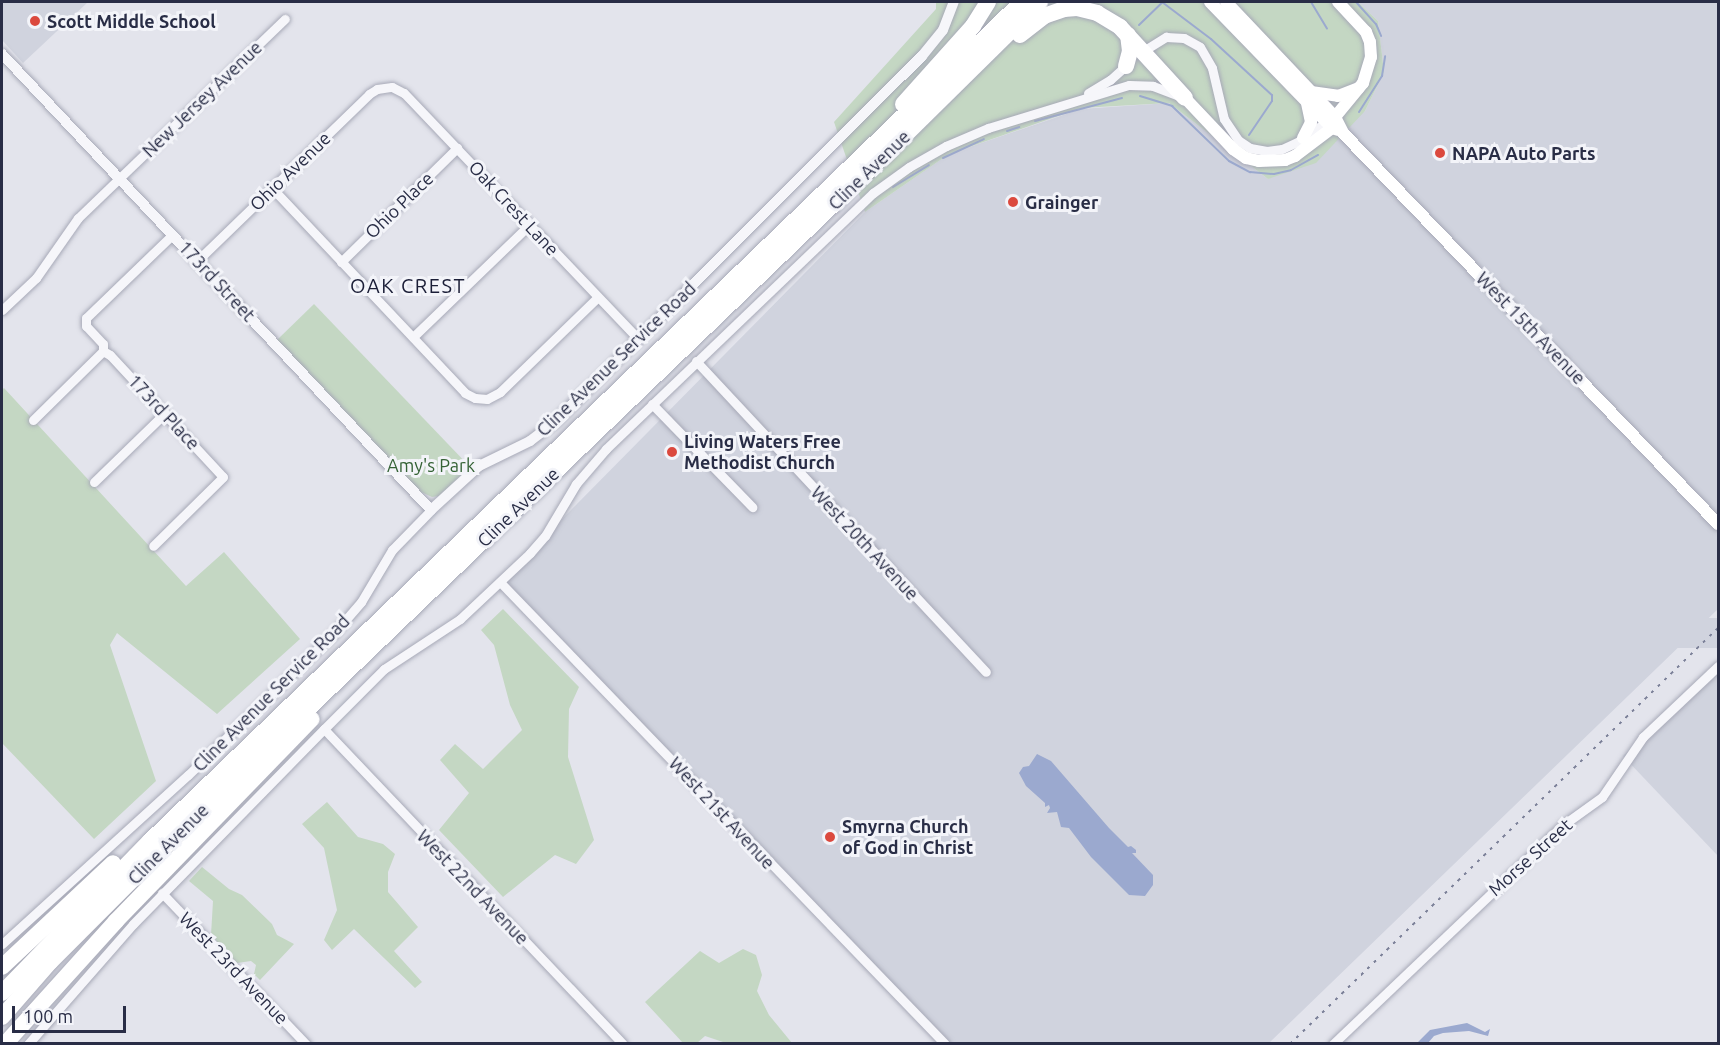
<!DOCTYPE html>
<html>
<head>
<meta charset="utf-8">
<style>
	body { margin:0 }
	#map { position:relative; width:1720px; height:1045px; overflow:hidden; background:#e3e4ec; font-family:Ubuntu,sans-serif }
	div>[style] { position:absolute }
	.built>* { inset:0; background:#d0d3de; transform-origin:0 0 }
	.green>* { inset:0; background:#c4d7c3 }
	.water>* { inset:0; background:#9ba9cf }
	.stream>* { height:2px; margin:-1px; padding:0 1px; transform-origin:1px; border-radius:1px; background:#9ba9cf }
	.roads { filter:drop-shadow(0 0 2px #a7a9b7) drop-shadow(0 0 2px #a7a9b7) }
	.minor>* { height:9px; margin:-4.5px; padding:0 4.5px; transform-origin:4.5px; border-radius:4.5px; background:#f6f6fa }
	.tertiary>* { height:10px; margin:-5px; padding:0 5px; transform-origin:5px; border-radius:5px; background:#f6f6fa }
	.secondary>* { height:12px; margin:-6px; padding:0 6px; transform-origin:6px; border-radius:6px; background:#fff }
	.motorway>* { height:16px; margin:-8px; padding:0 8px; transform-origin:8px; border-radius:8px; background:#fff }
	.rail>* { height:2px; margin-top:-1px; transform-origin:0; background:repeating-linear-gradient(90deg,#7a7f97 0 3px,transparent 0 9px) }
	.dots>* { width:16px; height:16px; translate:-50% -50%; box-sizing:border-box; border:3px solid #f3f4f9; border-radius:50% }
	span { translate:-50% -50%; white-space:nowrap; text-align:center; line-height:1.15; -webkit-text-stroke:6px #f3f4f9; paint-order:stroke }
	.poi-label { font-size:18px; color:#292d46; font-weight:700 }
	.left { translate:0 -50%; text-align:left }
	.street-label { font-size:18px; color:#292d46 }
	.park-label { font-size:18px; color:#356336 }
	.neighbourhood-label { font-size:20px; color:#1b1e37; letter-spacing:1.5px }
	.frame { position:absolute; inset:0; border:3px solid #292d46; pointer-events:none }
	.scale { position:absolute; left:12px; top:1006px; width:114px; height:27px; box-sizing:border-box; border:3px solid #292d46; border-top:0; padding-left:8px; font-size:18px; line-height:21px; white-space:nowrap; color:#292d46; -webkit-text-stroke:4px #f3f4f9; paint-order:stroke }
</style>
</head>
<body>
<div id="map">
	<div class="built">
		<i style="clip-path:polygon(2px 2px,88px 2px,23px 63px,2px 40px)"></i>
		<i style="clip-path:polygon(1358px 2px,1718px 2px,1718px 609px,1269px 1043px,948px 1043px,500px 582px,865px 212px,949px 154px,1081px 109px,1169px 103px,1268px 179px,1365px 111px,1384px 72px,1378px 21px)"></i>
		<i style="left:1718px;top:618px;width:30px;height:612px;rotate:90deg"></i>
		<i style="clip-path:polygon(1718px 663px,1718px 856px,1623px 756px)"></i>
	</div>
	<div class="green">
		<i style="clip-path:polygon(936px 2px,1358px 2px,1378px 21px,1384px 72px,1365px 111px,1316px 163px,1268px 179px,1169px 103px,1081px 108px,949px 154px,865px 212px,834px 122px,936px 9px)"></i>
		<i style="clip-path:polygon(314px 304px,470px 467px,439px 496px,432px 497px,421px 492px,277px 340px)"></i>
		<i style="clip-path:polygon(4px 388px,186px 586px,224px 552px,300px 639px,217px 714px,117px 633px,110px 645px,156px 781px,94px 839px,2px 743px,2px 390px)"></i>
		<i style="clip-path:polygon(503px 609px,579px 687px,569px 709px,568px 757px,594px 840px,576px 864px,555px 855px,503px 897px,439px 830px,469px 793px,440px 760px,455px 744px,483px 769px,522px 730px,510px 705px,494px 645px,481px 630px)"></i>
		<i style="clip-path:polygon(327px 802px,358px 837px,383px 844px,395px 854px,388px 872px,388px 892px,418px 927px,394px 951px,422px 982px,415px 988px,354px 929px,332px 950px,324px 940px,337px 910px,324px 848px,302px 824px)"></i>
		<i style="clip-path:polygon(202px 867px,229px 889px,242px 895px,272px 924px,277px 935px,294px 944px,260px 980px,254px 974px,256px 965px,251px 961px,237px 963px,211px 935px,213px 901px,189px 881px)"></i>
		<i style="clip-path:polygon(743px 949px,756px 955px,762px 975px,757px 991px,769px 1015px,792px 1043px,726px 1043px,705px 1036px,697px 1043px,683px 1043px,645px 1002px,700px 951px,719px 963px)"></i>
	</div>
	<div class="water">
		<i style="clip-path:polygon(1037px 754px,1051px 761px,1109px 828px,1128px 847px,1131px 846px,1136px 850px,1136px 853px,1132px 853px,1153px 875px,1153px 885px,1145px 896px,1129px 895px,1091px 857px,1069px 828px,1061px 827px,1057px 812px,1047px 813px,1050px 808px,1049px 805px,1045px 807px,1045px 803px,1026px 786px,1019px 773px,1023px 767px,1029px 766px)"></i>
		<i style="clip-path:polygon(1467px 1023px,1485px 1032px,1490px 1029px,1488px 1036px,1469px 1031px,1443px 1033px,1434px 1036px,1428px 1043px,1417px 1043px,1430px 1030px)"></i>
	</div>
	<div class="stream">
		<i style="left:1162px;top:2px;width:61px;rotate:37.1deg"></i>
		<i style="left:1211px;top:39px;width:83px;rotate:42.6deg"></i>
		<i style="left:1272px;top:95px;width:6px;rotate:90deg"></i>
		<i style="left:1272px;top:101px;width:41px;rotate:124.1deg"></i>
		<i style="left:1311px;top:2px;width:31px;rotate:59deg"></i>
		<i style="left:1356px;top:2px;width:30px;rotate:48deg"></i>
		<i style="left:1376px;top:24px;width:13px;rotate:67deg"></i>
		<i style="left:1139px;top:25px;width:33px;rotate:-44deg"></i>
		<i style="left:1140px;top:96px;width:34px;rotate:17deg"></i>
		<i style="left:1172px;top:106px;width:79px;rotate:44deg"></i>
		<i style="left:1229px;top:161px;width:24px;rotate:28deg"></i>
		<i style="left:1250px;top:172px;width:24px;rotate:5deg"></i>
		<i style="left:1274px;top:174px;width:17px;rotate:-13deg"></i>
		<i style="left:1291px;top:170px;width:31px;rotate:-29deg"></i>
		<i style="left:1359px;top:112px;width:43px;rotate:-57.4deg"></i>
		<i style="left:1382px;top:76px;width:20px;rotate:-81deg"></i>
		<i style="left:1035px;top:121px;width:90px;rotate:-14.8deg"></i>
		<i style="left:1007px;top:131px;width:13px;rotate:-18deg"></i>
		<i style="left:943px;top:158px;width:45px;rotate:-24.9deg"></i>
		<i style="left:893px;top:187px;width:42px;rotate:-31.4deg"></i>
	</div>
	<div class="roads">
		<div class="minor">
			<i style="left:1140px;top:53px;width:31px;rotate:-32deg"></i>
			<i style="left:1166px;top:37px;width:18px;rotate:3deg"></i>
			<i style="left:1184px;top:38px;width:18px;rotate:29deg"></i>
			<i style="left:1200px;top:47px;width:24px;rotate:60deg"></i>
			<i style="left:1212px;top:68px;width:52px;rotate:76.8deg"></i>
			<i style="left:1224px;top:119px;width:25px;rotate:56deg"></i>
			<i style="left:1238px;top:140px;width:14px;rotate:34deg"></i>
			<i style="left:1250px;top:148px;width:17px;rotate:10deg"></i>
			<i style="left:1267px;top:151px;width:15px;rotate:-8deg"></i>
			<i style="left:1282px;top:149px;width:19px;rotate:-25deg"></i>
			<i style="left:1299px;top:141px;width:38px;rotate:-35deg"></i>
			<i style="left:1088px;top:93px;width:26px;rotate:-31deg"></i>
			<i style="left:1110px;top:80px;width:24px;rotate:-42deg"></i>
			<i style="left:273px;top:189px;width:280px;rotate:46.7deg"></i>
			<i style="left:465px;top:393px;width:11px;rotate:27deg"></i>
			<i style="left:475px;top:398px;width:12px;rotate:5deg"></i>
			<i style="left:487px;top:399px;width:15px;rotate:-28deg"></i>
			<i style="left:500px;top:392px;width:136px;rotate:-44.1deg"></i>
			<i style="left:198px;top:260px;width:238px;rotate:-44.1deg"></i>
			<i style="left:369px;top:94px;width:9px;rotate:-32deg"></i>
			<i style="left:377px;top:89px;width:15px;rotate:-8deg"></i>
			<i style="left:392px;top:87px;width:13px;rotate:27deg"></i>
			<i style="left:404px;top:93px;width:340px;rotate:46.4deg"></i>
			<i style="left:341px;top:262px;width:163px;rotate:-44.5deg"></i>
			<i style="left:2px;top:310px;width:47px;rotate:-43.3deg"></i>
			<i style="left:36px;top:278px;width:73px;rotate:-55deg"></i>
			<i style="left:78px;top:218px;width:287px;rotate:-43.9deg"></i>
			<i style="left:413px;top:337px;width:161px;rotate:-44deg"></i>
			<i style="left:103px;top:351px;width:8px;rotate:30deg"></i>
			<i style="left:110px;top:355px;width:166px;rotate:47.2deg"></i>
			<i style="left:223px;top:477px;width:98px;rotate:135.4deg"></i>
			<i style="left:696px;top:361px;width:425px;rotate:47deg"></i>
			<i style="left:652px;top:404px;width:144px;rotate:45.8deg"></i>
			<i style="left:33px;top:420px;width:98px;rotate:-44.6deg"></i>
			<i style="left:103px;top:351px;width:7px;rotate:-90deg"></i>
			<i style="left:103px;top:344px;width:25px;rotate:-133deg"></i>
			<i style="left:86px;top:326px;width:8px;rotate:-90deg"></i>
			<i style="left:86px;top:318px;width:120px;rotate:-44deg"></i>
			<i style="left:94px;top:482px;width:99px;rotate:-44.2deg"></i>
			<i style="left:500px;top:582px;width:641px;rotate:46.07deg"></i>
			<i style="left:324px;top:729px;width:434px;rotate:46.5deg"></i>
			<i style="left:162px;top:893px;width:209px;rotate:46.4deg"></i>
			<i style="left:2px;top:944px;width:251px;rotate:-42.3deg"></i>
			<i style="left:188px;top:775px;width:205px;rotate:-44.2deg"></i>
			<i style="left:335px;top:632px;width:40px;rotate:-49deg"></i>
			<i style="left:361px;top:602px;width:61px;rotate:-59.2deg"></i>
			<i style="left:392px;top:550px;width:56px;rotate:-45.7deg"></i>
			<i style="left:28px;top:1044px;width:159px;rotate:-48.8deg"></i>
			<i style="left:133px;top:924px;width:273px;rotate:-45.6deg"></i>
			<i style="left:324px;top:729px;width:85px;rotate:-45deg"></i>
			<i style="left:384px;top:669px;width:91px;rotate:-33.3deg"></i>
			<i style="left:460px;top:619px;width:96px;rotate:-43.3deg"></i>
			<i style="left:530px;top:553px;width:23px;rotate:-49deg"></i>
			<i style="left:545px;top:536px;width:61px;rotate:-59.2deg"></i>
			<i style="left:576px;top:484px;width:46px;rotate:-49.4deg"></i>
			<i style="left:606px;top:449px;width:370px;rotate:-43.8deg"></i>
			<i style="left:873px;top:193px;width:44px;rotate:-35.8deg"></i>
			<i style="left:909px;top:167px;width:43px;rotate:-29.6deg"></i>
			<i style="left:946px;top:146px;width:46px;rotate:-23.2deg"></i>
			<i style="left:988px;top:128px;width:147px;rotate:-17deg"></i>
			<i style="left:1129px;top:85px;width:24px;rotate:2deg"></i>
			<i style="left:1153px;top:86px;width:26px;rotate:21deg"></i>
			<i style="left:1333px;top:1044px;width:318px;rotate:-43.6deg"></i>
			<i style="left:1563px;top:825px;width:48px;rotate:-35.7deg"></i>
			<i style="left:1602px;top:797px;width:73px;rotate:-55.7deg"></i>
			<i style="left:1643px;top:737px;width:103px;rotate:-43.4deg"></i>
		</div>
		<div class="tertiary">
			<i style="left:2px;top:54px;width:626px;rotate:46.75deg"></i>
			<i style="left:431px;top:510px;width:65px;rotate:-42.5deg"></i>
			<i style="left:479px;top:466px;width:57px;rotate:-26.1deg"></i>
			<i style="left:530px;top:441px;width:31px;rotate:-37deg"></i>
			<i style="left:555px;top:422px;width:518px;rotate:-44.92deg"></i>
			<i style="left:922px;top:56px;width:33px;rotate:-51deg"></i>
			<i style="left:943px;top:30px;width:30px;rotate:-69deg"></i>
		</div>
		<div class="secondary">
			<i style="left:1210px;top:2px;width:175px;rotate:45.9deg"></i>
			<i style="left:1332px;top:128px;width:6px;rotate:18deg"></i>
			<i style="left:1226px;top:2px;width:158px;rotate:46.5deg"></i>
			<i style="left:1335px;top:117px;width:18px;rotate:63deg"></i>
			<i style="left:1343px;top:133px;width:542px;rotate:46.2deg"></i>
			<i style="left:1311px;top:92px;width:27px;rotate:8deg"></i>
			<i style="left:1338px;top:96px;width:22px;rotate:-21deg"></i>
			<i style="left:1185px;top:98px;width:70px;rotate:46.7deg"></i>
			<i style="left:1233px;top:149px;width:16px;rotate:35deg"></i>
			<i style="left:1246px;top:158px;width:13px;rotate:13deg"></i>
			<i style="left:1259px;top:161px;width:26px;rotate:-2deg"></i>
			<i style="left:1285px;top:160px;width:11px;rotate:-22deg"></i>
			<i style="left:1295px;top:156px;width:46px;rotate:-37.1deg"></i>
			<i style="left:1332px;top:128px;width:11px;rotate:-75deg"></i>
			<i style="left:1335px;top:117px;width:44px;rotate:-50.5deg"></i>
			<i style="left:1363px;top:83px;width:27px;rotate:-73deg"></i>
			<i style="left:1371px;top:57px;width:15px;rotate:-94deg"></i>
			<i style="left:1370px;top:42px;width:11px;rotate:-112deg"></i>
			<i style="left:1366px;top:32px;width:41px;rotate:-133deg"></i>
			<i style="left:1303px;top:138px;width:18px;rotate:-63deg"></i>
			<i style="left:1311px;top:122px;width:19px;rotate:-102deg"></i>
		</div>
		<div class="motorway">
			<i style="left:1020px;top:35px;width:31px;rotate:-38deg"></i>
			<i style="left:1044px;top:16px;width:21px;rotate:-19deg"></i>
			<i style="left:1064px;top:9px;width:13px;rotate:-4deg"></i>
			<i style="left:1077px;top:8px;width:21px;rotate:14deg"></i>
			<i style="left:1097px;top:13px;width:27px;rotate:31deg"></i>
			<i style="left:1120px;top:27px;width:96px;rotate:47.5deg"></i>
			<i style="left:1126px;top:66px;width:16px;rotate:-75deg"></i>
			<i style="left:1130px;top:51px;width:16px;rotate:-97deg"></i>
			<i style="left:903px;top:104px;width:105px;rotate:-48.1deg"></i>
			<i style="left:973px;top:26px;width:28px;rotate:-58deg"></i>
			<i style="left:2px;top:967px;width:152px;rotate:-43.1deg"></i>
			<i style="left:2px;top:993px;width:212px;rotate:-45.8deg"></i>
			<i style="left:150px;top:841px;width:1210px;rotate:-43.9deg"></i>
			<i style="left:2px;top:1017px;width:73px;rotate:-48.9deg"></i>
			<i style="left:50px;top:962px;width:195px;rotate:-45deg"></i>
			<i style="left:188px;top:824px;width:972px;rotate:-43.83deg"></i>
			<i style="left:889px;top:151px;width:212px;rotate:-44.6deg"></i>
			<i style="left:5px;top:1044px;width:166px;rotate:-47.9deg"></i>
			<i style="left:116px;top:921px;width:281px;rotate:-45.9deg"></i>
		</div>
	</div>
	<div class="rail">
		<i style="left:1290px;top:1044px;width:597px;rotate:-44.19deg"></i>
	</div>
	<div class="dots">
		<i style="left:35px;top:21px;background:#db493e"></i>
		<i style="left:1440px;top:153px;background:#db493e"></i>
		<i style="left:1013px;top:202px;background:#db493e"></i>
		<i style="left:672px;top:452px;background:#db493e"></i>
		<i style="left:830px;top:837px;background:#db493e"></i>
	</div>
	<div class="poi-label">
		<span class="left" style="left:47px;top:21px">Scott Middle School</span>
		<span class="left" style="left:1452px;top:153px">NAPA Auto Parts</span>
		<span class="left" style="left:1025px;top:202px">Grainger</span>
		<span class="left" style="left:684px;top:452px">Living Waters Free<br>Methodist Church</span>
		<span class="left" style="left:842px;top:837px">Smyrna Church<br>of God in Christ</span>
	</div>
	<div class="street-label">
		<span style="left:202px;top:99px;rotate:-44deg">New Jersey Avenue</span>
		<span style="left:869px;top:170px;rotate:-44deg">Cline Avenue</span>
		<span style="left:290px;top:171px;rotate:-44deg">Ohio Avenue</span>
		<span style="left:399px;top:205px;rotate:-44deg">Ohio Place</span>
		<span style="left:514px;top:208px;rotate:47deg">Oak Crest Lane</span>
		<span style="left:217px;top:281px;rotate:47deg">173rd Street</span>
		<span style="left:1531px;top:328px;rotate:46deg">West 15th Avenue</span>
		<span style="left:616px;top:359px;rotate:-44deg">Cline Avenue Service Road</span>
		<span style="left:164px;top:412px;rotate:47deg">173rd Place</span>
		<span style="left:518px;top:507px;rotate:-44deg">Cline Avenue</span>
		<span style="left:865px;top:543px;rotate:47deg">West 20th Avenue</span>
		<span style="left:271px;top:693px;rotate:-45deg">Cline Avenue Service Road</span>
		<span style="left:722px;top:813px;rotate:47deg">West 21st Avenue</span>
		<span style="left:168px;top:844px;rotate:-45deg">Cline Avenue</span>
		<span style="left:1530px;top:857px;rotate:-42deg">Morse Street</span>
		<span style="left:473px;top:887px;rotate:46deg">West 22nd Avenue</span>
		<span style="left:234px;top:968px;rotate:46deg">West 23rd Avenue</span>
	</div>
	<div class="park-label">
		<span style="left:431px;top:465px">Amy's Park</span>
	</div>
	<div class="neighbourhood-label">
		<span style="left:408px;top:285px">OAK CREST</span>
	</div>
	<div class="frame"></div>
	<div class="scale">100 m</div>
</div>
</body>
</html>
